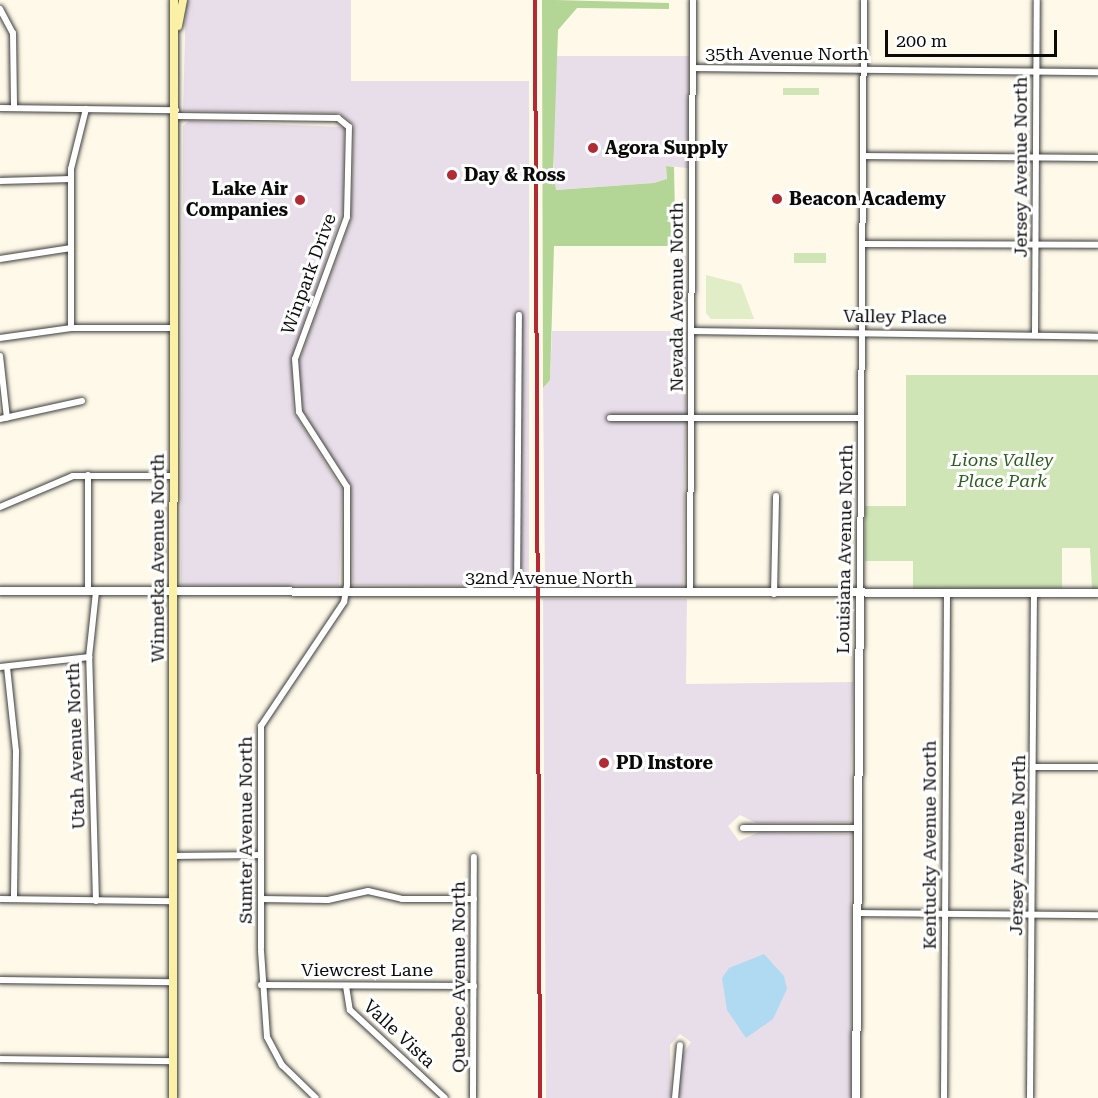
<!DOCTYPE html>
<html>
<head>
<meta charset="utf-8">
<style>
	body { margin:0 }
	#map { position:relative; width:1098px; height:1098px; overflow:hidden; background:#fef9e8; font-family:"Roboto Serif",serif }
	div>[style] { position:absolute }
	.industrial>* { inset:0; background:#e8dee9 }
	.green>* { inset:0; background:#cfe5b5; transform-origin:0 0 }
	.forest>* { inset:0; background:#b3d595 }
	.pitch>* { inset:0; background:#e0edc6 }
	.water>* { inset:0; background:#b0daf2 }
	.roads { filter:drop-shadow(0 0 2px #3d3d3d) drop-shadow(0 0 2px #3d3d3d) }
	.minor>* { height:6px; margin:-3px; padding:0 3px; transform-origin:3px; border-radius:3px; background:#fff }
	.tertiary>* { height:8px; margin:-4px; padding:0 4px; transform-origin:4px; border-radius:4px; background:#fff }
	.secondary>* { height:8px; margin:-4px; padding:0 4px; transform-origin:4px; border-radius:4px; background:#fbf0a6 }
	.rail>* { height:4px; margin-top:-2px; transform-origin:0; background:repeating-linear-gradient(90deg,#fff 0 4.5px,#b22a33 0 9px); box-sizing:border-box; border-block:2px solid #b22a33 }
	.dots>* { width:16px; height:16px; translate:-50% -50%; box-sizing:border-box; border:3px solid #fff; border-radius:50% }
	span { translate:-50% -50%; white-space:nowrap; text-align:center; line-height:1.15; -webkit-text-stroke:6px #fff; paint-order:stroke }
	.street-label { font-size:18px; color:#0a0a0a }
	.poi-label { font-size:18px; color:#0a0a0a; font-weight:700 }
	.left { translate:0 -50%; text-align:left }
	.right { translate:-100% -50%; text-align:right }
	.park-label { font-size:18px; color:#2d5d1f; font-style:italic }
	.scale { position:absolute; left:885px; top:30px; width:172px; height:27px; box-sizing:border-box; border:3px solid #0a0a0a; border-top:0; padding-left:8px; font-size:18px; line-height:21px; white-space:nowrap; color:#0a0a0a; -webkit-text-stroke:4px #fff; paint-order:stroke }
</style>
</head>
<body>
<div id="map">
	<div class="industrial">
		<i style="clip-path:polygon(186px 0,351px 0,351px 81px,529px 81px,529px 587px,353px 585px,351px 486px,303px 411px,299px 362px,351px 220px,354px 125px,340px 113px,183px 111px)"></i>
		<i style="clip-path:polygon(556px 56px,689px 56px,688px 168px,666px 166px,667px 180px,654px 183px,555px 190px,551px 108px)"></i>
		<i style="clip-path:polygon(189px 121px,344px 127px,343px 212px,292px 356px,293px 411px,342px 490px,339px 586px,181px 585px,183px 126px)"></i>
		<i style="clip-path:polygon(552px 331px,687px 331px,683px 587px,551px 587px,545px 579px,543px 388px,550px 380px)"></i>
		<i style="clip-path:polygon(543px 599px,687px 599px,686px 684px,853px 682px,850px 822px,756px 823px,740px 815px,728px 826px,739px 841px,759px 832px,851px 834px,851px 1098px,679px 1098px,679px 1060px,691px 1042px,680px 1034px,670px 1045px,671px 1098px,546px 1098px)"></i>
	</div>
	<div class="green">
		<i style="left:783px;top:88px;width:36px;height:7px"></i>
		<i style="left:794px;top:253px;width:32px;height:10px"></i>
		<i style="clip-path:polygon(906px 375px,1098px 375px,1098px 589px,1092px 589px,1090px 548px,1062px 548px,1062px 588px,913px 589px,913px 561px,865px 561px,865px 506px,906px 506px)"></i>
	</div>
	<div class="forest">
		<i style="clip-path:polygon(555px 0,669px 3px,669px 9px,577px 8px,558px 30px,553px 174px,556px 190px,654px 183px,667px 179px,666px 166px,674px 167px,675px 219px,682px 246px,554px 246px,550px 380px,543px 388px,542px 0)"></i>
	</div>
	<div class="pitch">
		<i style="clip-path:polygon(706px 275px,741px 284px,754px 319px,711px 319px,706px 313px)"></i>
	</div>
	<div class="water">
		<i style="clip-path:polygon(764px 954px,784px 976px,787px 989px,773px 1019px,746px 1038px,727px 1010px,722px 978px,729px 968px)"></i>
	</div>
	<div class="roads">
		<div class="minor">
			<i style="left:0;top:9px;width:27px;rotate:62deg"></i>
			<i style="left:13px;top:33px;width:75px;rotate:89.2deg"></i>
			<i style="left:693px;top:68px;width:405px;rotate:0.6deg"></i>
			<i style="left:0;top:108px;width:176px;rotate:0.7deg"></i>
			<i style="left:177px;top:116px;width:161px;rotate:0.7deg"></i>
			<i style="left:338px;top:118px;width:14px;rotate:39deg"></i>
			<i style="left:349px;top:127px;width:90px;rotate:91.3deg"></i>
			<i style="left:347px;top:217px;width:151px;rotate:110.1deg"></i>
			<i style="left:295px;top:359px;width:53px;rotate:85.7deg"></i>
			<i style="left:299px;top:412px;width:89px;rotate:57.4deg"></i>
			<i style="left:347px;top:487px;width:98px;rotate:90deg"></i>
			<i style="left:347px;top:585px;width:17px;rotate:100deg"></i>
			<i style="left:344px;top:602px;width:149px;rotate:123.8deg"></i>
			<i style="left:261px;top:726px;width:222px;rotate:90deg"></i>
			<i style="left:863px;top:156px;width:235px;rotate:0.5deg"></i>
			<i style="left:0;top:181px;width:71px;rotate:-1.6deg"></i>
			<i style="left:863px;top:244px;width:235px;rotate:0.2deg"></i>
			<i style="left:0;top:259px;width:72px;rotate:-8.8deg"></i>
			<i style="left:71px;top:328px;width:159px;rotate:-90deg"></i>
			<i style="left:71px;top:169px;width:62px;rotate:-76deg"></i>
			<i style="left:691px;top:331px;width:407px;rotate:0.8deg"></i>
			<i style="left:1035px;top:334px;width:334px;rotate:-89.7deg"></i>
			<i style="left:0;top:338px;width:72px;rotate:-8deg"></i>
			<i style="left:71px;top:328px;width:104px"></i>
			<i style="left:0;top:356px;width:62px;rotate:83.6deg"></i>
			<i style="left:610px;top:418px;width:251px"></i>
			<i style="left:0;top:419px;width:84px;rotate:-12.4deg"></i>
			<i style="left:0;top:507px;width:79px;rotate:-23deg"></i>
			<i style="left:73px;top:476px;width:102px"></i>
			<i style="left:88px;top:592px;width:117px;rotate:-90deg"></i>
			<i style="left:517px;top:593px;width:278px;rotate:-89.6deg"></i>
			<i style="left:690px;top:593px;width:593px;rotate:-89.71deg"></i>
			<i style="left:860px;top:593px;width:593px;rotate:-89.61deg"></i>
			<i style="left:774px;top:594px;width:98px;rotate:-88.8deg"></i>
			<i style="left:0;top:667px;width:90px;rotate:-6.4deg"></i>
			<i style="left:7px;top:667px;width:84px;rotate:83.9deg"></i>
			<i style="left:16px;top:751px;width:148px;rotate:90.8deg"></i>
			<i style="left:1033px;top:767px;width:65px"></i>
			<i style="left:743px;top:828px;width:114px"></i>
			<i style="left:174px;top:856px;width:87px;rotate:-0.7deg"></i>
			<i style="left:0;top:899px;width:174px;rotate:0.7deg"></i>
			<i style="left:261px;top:899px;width:67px;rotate:0.9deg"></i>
			<i style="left:328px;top:900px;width:41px;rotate:-12.7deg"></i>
			<i style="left:368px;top:891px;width:35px;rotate:13deg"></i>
			<i style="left:402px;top:899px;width:72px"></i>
			<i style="left:96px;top:901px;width:244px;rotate:-91.6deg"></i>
			<i style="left:89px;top:657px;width:65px;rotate:-83.9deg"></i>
			<i style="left:857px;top:913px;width:241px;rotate:0.5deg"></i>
			<i style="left:261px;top:951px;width:86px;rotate:86deg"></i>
			<i style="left:267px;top:1037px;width:32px;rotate:62deg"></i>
			<i style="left:282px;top:1065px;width:47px;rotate:44.1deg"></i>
			<i style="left:0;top:980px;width:174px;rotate:0.7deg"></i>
			<i style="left:261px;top:985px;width:213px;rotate:0.3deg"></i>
			<i style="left:346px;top:986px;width:24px;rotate:81deg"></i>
			<i style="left:350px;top:1010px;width:129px;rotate:42.8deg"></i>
			<i style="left:0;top:1059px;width:174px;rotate:0.7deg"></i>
			<i style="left:473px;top:1098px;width:241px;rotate:-89.8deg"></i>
			<i style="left:675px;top:1098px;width:53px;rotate:-84.6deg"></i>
			<i style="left:944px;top:1098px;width:505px;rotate:-89.66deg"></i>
			<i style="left:1030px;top:1098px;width:505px;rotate:-89.55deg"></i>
		</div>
		<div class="tertiary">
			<i style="left:0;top:591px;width:1098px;rotate:0.1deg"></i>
			<i style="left:856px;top:1098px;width:505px;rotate:-89.55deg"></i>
		</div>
		<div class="secondary">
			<i style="left:178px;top:26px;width:26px;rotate:-79deg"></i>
			<i style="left:173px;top:1098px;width:1098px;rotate:-89.95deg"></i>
		</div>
	</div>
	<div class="rail">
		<i style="left:535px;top:0;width:1098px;rotate:89.74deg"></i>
	</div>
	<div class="dots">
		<i style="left:593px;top:148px;background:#b22a33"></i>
		<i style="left:452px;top:175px;background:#b22a33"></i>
		<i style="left:777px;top:199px;background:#b22a33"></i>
		<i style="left:300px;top:200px;background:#b22a33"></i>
		<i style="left:604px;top:763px;background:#b22a33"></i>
	</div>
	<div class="street-label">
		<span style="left:787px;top:54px">35th Avenue North</span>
		<span style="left:1021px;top:167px;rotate:-90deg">Jersey Avenue North</span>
		<span style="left:309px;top:274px;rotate:-70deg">Winpark Drive</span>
		<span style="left:677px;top:297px;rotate:-90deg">Nevada Avenue North</span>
		<span style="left:895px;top:317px;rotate:1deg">Valley Place</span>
		<span style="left:845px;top:549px;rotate:-89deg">Louisiana Avenue North</span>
		<span style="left:158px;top:558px;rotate:-90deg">Winnetka Avenue North</span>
		<span style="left:549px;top:578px">32nd Avenue North</span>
		<span style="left:76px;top:746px;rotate:-92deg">Utah Avenue North</span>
		<span style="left:246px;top:830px;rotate:-90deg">Sumter Avenue North</span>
		<span style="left:930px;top:845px;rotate:-90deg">Kentucky Avenue North</span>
		<span style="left:1018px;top:845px;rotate:-89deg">Jersey Avenue North</span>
		<span style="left:367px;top:970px">Viewcrest Lane</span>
		<span style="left:459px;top:977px;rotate:-90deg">Quebec Avenue North</span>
		<span style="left:399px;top:1034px;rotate:43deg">Valle Vista</span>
	</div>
	<div class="poi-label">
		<span class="left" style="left:605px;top:148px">Agora Supply</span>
		<span class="left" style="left:464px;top:175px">Day &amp; Ross</span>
		<span class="right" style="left:288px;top:200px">Lake Air<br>Companies</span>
		<span class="left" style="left:789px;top:199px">Beacon Academy</span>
		<span class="left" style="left:616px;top:763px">PD Instore</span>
	</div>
	<div class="park-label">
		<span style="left:1002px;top:471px">Lions Valley<br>Place Park</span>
	</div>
	<div class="scale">200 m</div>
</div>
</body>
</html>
